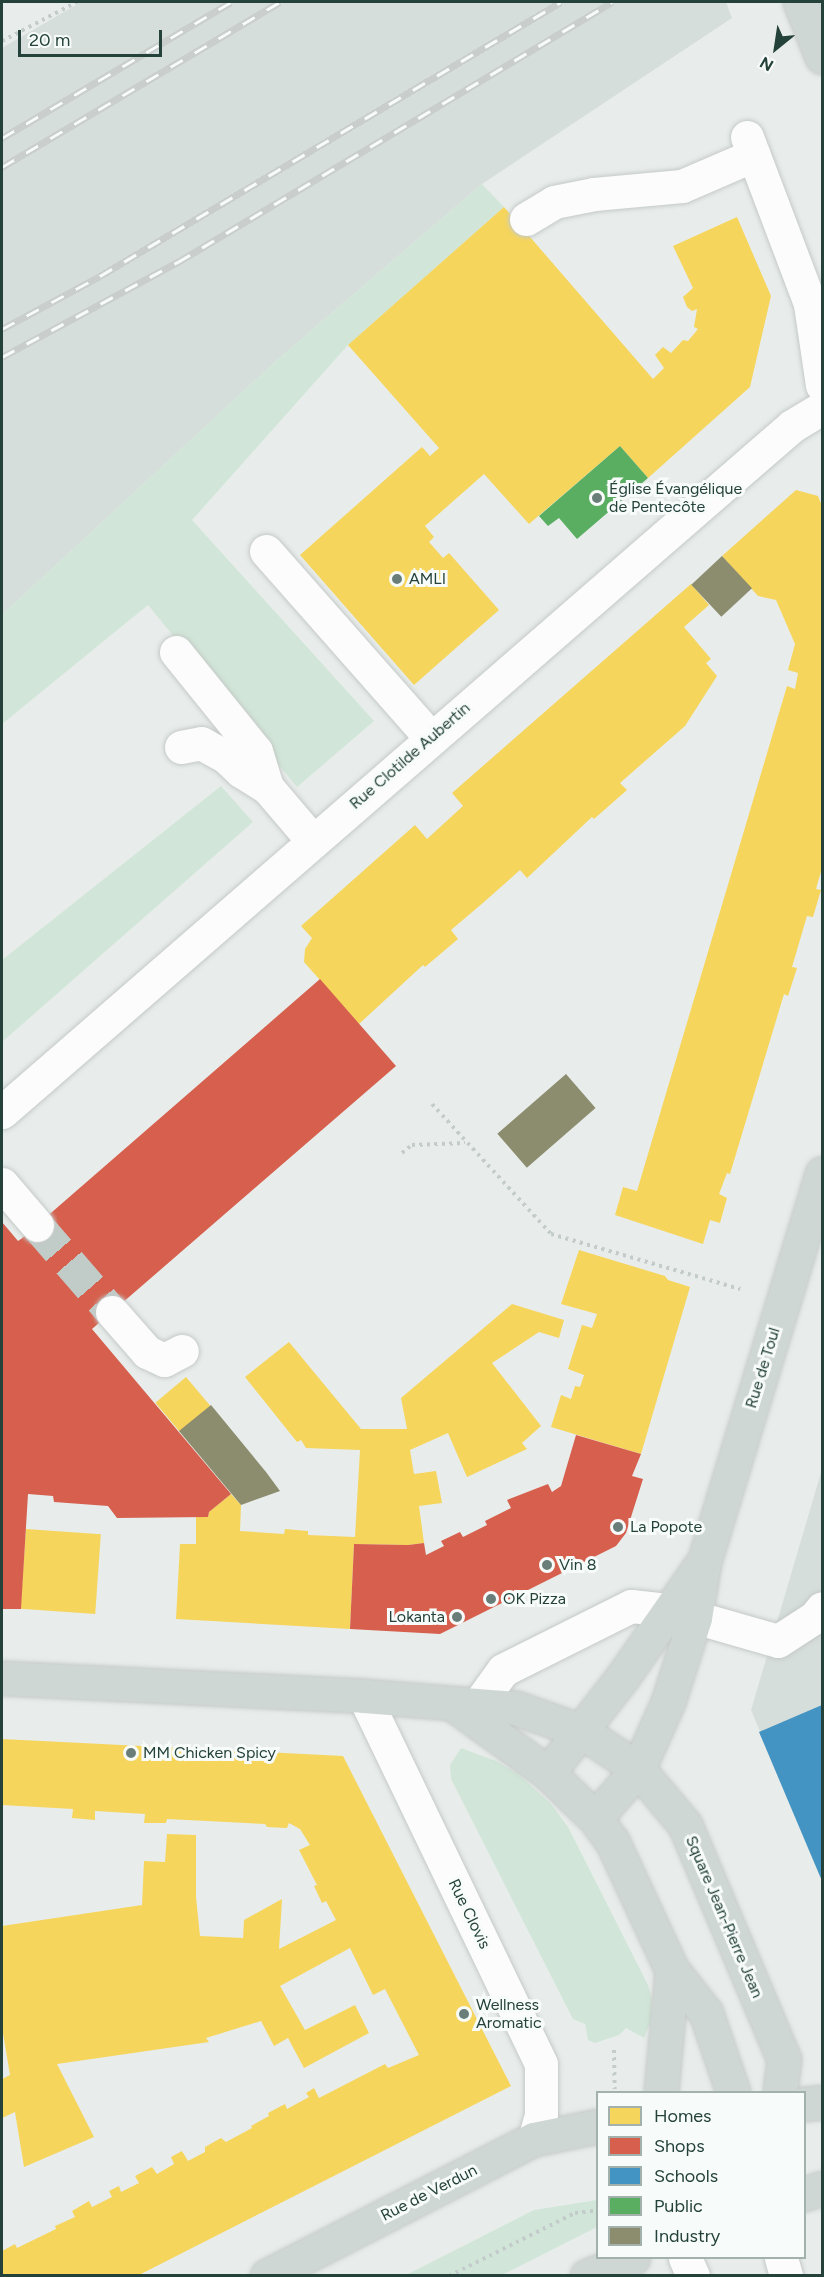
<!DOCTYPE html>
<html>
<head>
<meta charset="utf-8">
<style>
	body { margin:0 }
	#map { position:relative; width:824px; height:2277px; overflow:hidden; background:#e8edeb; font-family:Figtree,sans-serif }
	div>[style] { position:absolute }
	.built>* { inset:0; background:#d6dedb }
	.green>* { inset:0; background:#d1e6d8 }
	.homes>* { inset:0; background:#f6d55c; transform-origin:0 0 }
	.shops>* { inset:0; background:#d6604d }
	.schools>* { inset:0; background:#4393c3 }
	.public>* { inset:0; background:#5aae61 }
	.industry>* { inset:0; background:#8c8c6e; transform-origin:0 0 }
	.minor-tunnel>* { height:33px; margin-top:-16.5px; transform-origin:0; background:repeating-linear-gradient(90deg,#c1cbc8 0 33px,transparent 0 49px) }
	.path>* { height:4px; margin-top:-2px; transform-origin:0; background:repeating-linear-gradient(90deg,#c3ccca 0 3px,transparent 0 7.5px) }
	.roads { filter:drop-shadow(0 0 2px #c5cac8) drop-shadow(0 0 2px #c5cac8) }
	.minor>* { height:33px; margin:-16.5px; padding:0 16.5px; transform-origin:16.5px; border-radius:16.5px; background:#fcfcfc }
	.major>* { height:33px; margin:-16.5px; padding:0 16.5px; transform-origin:16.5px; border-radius:16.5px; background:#cfd7d5 }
	.rail>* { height:7px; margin-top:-3.5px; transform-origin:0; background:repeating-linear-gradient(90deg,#f7fbf9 0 14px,#c9cdcc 0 28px); box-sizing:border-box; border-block:2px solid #c9cdcc }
	.dots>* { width:16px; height:16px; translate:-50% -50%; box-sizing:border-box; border:3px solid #f7fbf9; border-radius:50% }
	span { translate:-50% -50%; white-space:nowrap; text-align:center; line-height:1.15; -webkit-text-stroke:6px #f7fbf9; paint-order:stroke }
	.poi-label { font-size:16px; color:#24423a }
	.left { translate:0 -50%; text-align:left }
	.right { translate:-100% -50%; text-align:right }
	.street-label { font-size:16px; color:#24423a }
	.frame { position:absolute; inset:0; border:3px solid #24423a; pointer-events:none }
	.legend { position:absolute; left:596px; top:2091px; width:210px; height:168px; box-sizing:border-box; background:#f7fbf9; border:2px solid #a3b1ad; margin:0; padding:8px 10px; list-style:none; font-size:18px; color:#24423a }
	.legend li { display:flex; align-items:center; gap:12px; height:30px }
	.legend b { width:30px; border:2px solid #a3b1ad }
	.north { position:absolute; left:746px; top:18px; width:60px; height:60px; -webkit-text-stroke:4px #f7fbf9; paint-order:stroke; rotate:210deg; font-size:16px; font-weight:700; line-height:24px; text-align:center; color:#24423a }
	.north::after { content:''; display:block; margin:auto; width:21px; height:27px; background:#24423a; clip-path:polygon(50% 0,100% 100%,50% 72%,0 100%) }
	.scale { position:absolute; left:18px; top:30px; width:144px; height:27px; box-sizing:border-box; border:3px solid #24423a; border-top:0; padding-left:8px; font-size:18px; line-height:21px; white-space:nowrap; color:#24423a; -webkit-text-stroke:4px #f7fbf9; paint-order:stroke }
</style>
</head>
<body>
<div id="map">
	<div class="built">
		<i style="clip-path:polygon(81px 2px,726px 2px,732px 18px,482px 184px,276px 361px,2px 615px,2px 48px)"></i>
		<i style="clip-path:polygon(822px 1469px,822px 1881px,751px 1710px)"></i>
	</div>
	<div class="green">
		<i style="clip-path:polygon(482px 184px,504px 207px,348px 345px,192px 520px,374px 721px,297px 787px,148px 605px,2px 724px,2px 615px,276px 361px)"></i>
		<i style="clip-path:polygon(221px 786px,253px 822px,2px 1042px,2px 960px)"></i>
		<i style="clip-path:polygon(461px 1748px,496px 1761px,518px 1774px,551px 1804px,568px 1827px,648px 1985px,652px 1999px,651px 2021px,644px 2038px,626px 2028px,619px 2035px,595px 2043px,588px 2040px,585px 2024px,573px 2019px,451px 1779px,450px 1765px)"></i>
		<i style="clip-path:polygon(597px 2200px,597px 2227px,502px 2275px,406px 2275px,534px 2210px)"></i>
	</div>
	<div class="homes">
		<i style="clip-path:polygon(504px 207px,653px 379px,664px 368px,655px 355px,663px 347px,671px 353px,683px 340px,688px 341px,698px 329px,694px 327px,697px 309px,692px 311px,687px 307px,683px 297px,693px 288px,673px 246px,737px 217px,771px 296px,750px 387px,648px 478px,620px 446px,529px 524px,484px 474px,425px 526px,434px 537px,429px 542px,443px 558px,449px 553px,499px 610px,414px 685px,300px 555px,422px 447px,430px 456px,439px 448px,348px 345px)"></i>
		<i style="clip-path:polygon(796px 490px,818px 496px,822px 506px,822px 868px,816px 889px,821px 890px,813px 917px,807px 916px,792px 967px,797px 968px,788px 996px,784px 994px,730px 1174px,727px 1173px,719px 1194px,727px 1198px,720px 1223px,710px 1220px,703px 1244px,615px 1215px,623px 1187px,637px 1191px,787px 686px,795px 689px,798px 673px,788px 670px,795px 644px,776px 600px,758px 596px,722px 556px)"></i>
		<i style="clip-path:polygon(691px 584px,709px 605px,684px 627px,711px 659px,706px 663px,717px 676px,685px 726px,620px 783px,627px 790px,594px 819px,592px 817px,527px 878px,520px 870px,484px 902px,451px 930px,458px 939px,425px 967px,423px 965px,359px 1024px,304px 962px,305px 949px,312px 938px,301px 926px,415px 825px,427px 839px,463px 806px,452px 793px)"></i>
		<i style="clip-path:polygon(579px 1250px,665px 1276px,668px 1280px,690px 1287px,641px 1454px,551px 1427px,561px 1395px,571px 1399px,575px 1386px,580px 1387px,584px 1375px,568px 1369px,582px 1325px,592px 1328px,597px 1314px,561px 1304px)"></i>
		<i style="clip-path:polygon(512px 1304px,564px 1320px,559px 1338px,539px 1332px,492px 1363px,541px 1426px,522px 1443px,527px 1449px,467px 1477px,448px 1433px,410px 1450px,414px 1474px,436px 1471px,442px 1503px,419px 1506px,424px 1543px,408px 1545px,354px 1544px,350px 1629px,176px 1619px,180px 1544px,196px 1544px,196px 1517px,208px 1517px,209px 1512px,231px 1494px,241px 1505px,240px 1531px,284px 1534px,285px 1529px,308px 1531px,308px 1535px,355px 1537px,360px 1450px,306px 1448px,301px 1440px,297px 1442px,245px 1377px,289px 1342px,361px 1429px,407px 1429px,401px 1398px)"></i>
		<i style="left:186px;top:1377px;width:38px;height:40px;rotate:50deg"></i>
		<i style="left:26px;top:1529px;width:75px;height:80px;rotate:4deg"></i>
		<i style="clip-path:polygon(2px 1739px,343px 1756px,511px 2086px,137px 2276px,2px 2276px,2px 2251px,15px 2244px,17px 2248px,56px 2229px,55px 2226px,75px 2217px,72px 2211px,89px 2201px,92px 2207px,112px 2197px,109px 2191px,119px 2186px,121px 2192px,139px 2183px,135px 2176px,152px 2167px,157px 2174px,174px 2164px,171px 2157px,182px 2151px,188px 2161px,205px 2152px,205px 2147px,221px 2138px,226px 2142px,252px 2128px,251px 2126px,269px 2116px,268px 2113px,285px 2104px,287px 2109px,309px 2097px,306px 2093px,314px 2088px,319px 2098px,385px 2064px,388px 2068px,419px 2055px,385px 1989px,373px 1995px,350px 1948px,280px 1986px,305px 2030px,355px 2005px,369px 2033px,304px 2068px,288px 2038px,274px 2046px,261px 2021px,206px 2038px,209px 2042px,57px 2064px,94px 2137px,24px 2167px,15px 2112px,2px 2118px,2px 2079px,10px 2075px,2px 2027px,2px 1926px,142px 1905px,144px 1861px,165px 1862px,167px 1834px,196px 1835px,196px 1897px,200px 1936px,243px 1938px,244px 1920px,282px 1899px,279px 1949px,336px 1920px,326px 1901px,322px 1903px,314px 1886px,317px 1885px,299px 1850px,310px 1845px,300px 1829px,289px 1823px,287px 1828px,267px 1827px,265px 1824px,167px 1819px,166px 1823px,144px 1823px,145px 1814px,95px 1811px,95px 1820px,72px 1818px,73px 1809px,2px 1805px)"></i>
	</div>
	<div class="shops">
		<i style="clip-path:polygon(320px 979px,396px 1066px,92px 1329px,231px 1494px,209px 1512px,208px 1517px,117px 1518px,108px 1506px,54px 1502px,53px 1496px,28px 1494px,21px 1609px,2px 1609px,2px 1222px,18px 1241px,21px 1239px)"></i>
		<i style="clip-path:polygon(576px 1435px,641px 1454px,632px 1476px,643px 1479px,626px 1533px,616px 1546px,440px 1634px,350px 1629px,354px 1544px,408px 1545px,424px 1543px,426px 1555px,444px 1546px,441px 1541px,460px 1532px,463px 1537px,487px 1525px,485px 1521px,511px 1508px,507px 1500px,548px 1484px,552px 1492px,561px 1486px)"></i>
	</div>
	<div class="schools">
		<i style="clip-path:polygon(822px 1705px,822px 1881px,759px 1732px)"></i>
	</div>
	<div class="public">
		<i style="clip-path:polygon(620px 446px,648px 478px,577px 539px,559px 518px,548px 526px,539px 516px)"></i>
	</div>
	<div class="industry">
		<i style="left:722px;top:556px;width:44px;height:42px;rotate:47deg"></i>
		<i style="left:566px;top:1074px;width:45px;height:91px;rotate:49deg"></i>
		<i style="clip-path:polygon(211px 1405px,266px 1472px,280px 1491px,241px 1505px,179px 1431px)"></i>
	</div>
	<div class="minor-tunnel">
		<i style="left:37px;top:1225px;width:115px;rotate:49.2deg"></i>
	</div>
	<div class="path">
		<i style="left:2px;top:41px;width:85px;rotate:-27.5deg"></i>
		<i style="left:432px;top:1104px;width:176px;rotate:47.5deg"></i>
		<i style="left:551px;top:1234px;width:197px;rotate:16.2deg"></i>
		<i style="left:402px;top:1153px;width:13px;rotate:-39deg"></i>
		<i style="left:412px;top:1145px;width:53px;rotate:-2.2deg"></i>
		<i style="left:614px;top:2050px;width:39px;rotate:89deg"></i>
		<i style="left:449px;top:2276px;width:141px;rotate:-26.6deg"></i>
		<i style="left:575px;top:2213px;width:23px;rotate:-7deg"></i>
	</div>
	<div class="roads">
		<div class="minor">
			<i style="left:747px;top:137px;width:178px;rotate:69.3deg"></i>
			<i style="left:810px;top:304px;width:82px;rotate:81.6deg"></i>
			<i style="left:526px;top:219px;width:33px;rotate:-31deg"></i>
			<i style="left:554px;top:202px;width:41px;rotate:-11.3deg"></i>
			<i style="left:594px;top:194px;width:88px;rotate:-5.2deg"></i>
			<i style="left:682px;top:186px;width:78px;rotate:-23.3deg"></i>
			<i style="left:266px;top:551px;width:249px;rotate:48.6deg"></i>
			<i style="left:176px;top:652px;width:127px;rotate:51.1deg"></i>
			<i style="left:256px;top:751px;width:38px;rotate:73deg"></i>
			<i style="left:181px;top:747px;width:20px;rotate:-11deg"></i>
			<i style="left:201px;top:743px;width:29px;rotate:29deg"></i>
			<i style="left:226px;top:757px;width:21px;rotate:43deg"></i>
			<i style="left:241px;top:771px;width:31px;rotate:32deg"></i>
			<i style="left:267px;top:787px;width:71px;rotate:49.6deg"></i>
			<i style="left:2px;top:1112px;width:1046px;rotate:-40.97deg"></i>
			<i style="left:792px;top:426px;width:35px;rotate:-31deg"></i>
			<i style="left:2px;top:1184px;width:54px;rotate:49.5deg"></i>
			<i style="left:112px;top:1312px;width:53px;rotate:48.8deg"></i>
			<i style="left:147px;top:1352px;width:19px;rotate:25deg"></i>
			<i style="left:164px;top:1360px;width:20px;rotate:-27deg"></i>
			<i style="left:364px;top:1696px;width:408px;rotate:64.3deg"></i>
			<i style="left:541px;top:2064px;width:51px;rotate:90deg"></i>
			<i style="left:541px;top:2115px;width:25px;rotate:106deg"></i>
			<i style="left:477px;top:1706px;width:44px;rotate:-54.2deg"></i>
			<i style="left:503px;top:1670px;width:143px;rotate:-26.6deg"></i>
			<i style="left:631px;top:1606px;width:39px;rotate:6deg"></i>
			<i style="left:670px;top:1610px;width:112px;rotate:16deg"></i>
			<i style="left:778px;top:1641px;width:44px;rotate:-33deg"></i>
			<i style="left:815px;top:1617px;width:11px;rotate:-52deg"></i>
			<i style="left:685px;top:2258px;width:20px;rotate:66deg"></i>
			<i style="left:781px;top:2258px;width:19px;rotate:74deg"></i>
		</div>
		<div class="major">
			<i style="left:800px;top:2px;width:59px;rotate:68.2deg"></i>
			<i style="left:2px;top:1678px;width:362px;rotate:2.8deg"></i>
			<i style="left:364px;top:1696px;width:152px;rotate:4.5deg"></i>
			<i style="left:516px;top:1708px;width:69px;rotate:19.5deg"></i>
			<i style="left:581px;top:1731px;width:69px;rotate:33.7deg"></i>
			<i style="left:638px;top:1769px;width:73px;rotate:50deg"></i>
			<i style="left:685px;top:1825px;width:254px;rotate:67.1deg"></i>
			<i style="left:784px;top:2059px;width:33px;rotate:97deg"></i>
			<i style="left:453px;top:1704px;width:117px;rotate:36deg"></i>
			<i style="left:548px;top:1773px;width:65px;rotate:43.8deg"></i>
			<i style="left:595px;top:1818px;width:29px;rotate:54deg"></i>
			<i style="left:612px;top:1841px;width:142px;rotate:65.1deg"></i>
			<i style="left:672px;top:1970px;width:55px;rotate:51.7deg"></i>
			<i style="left:706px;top:2013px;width:83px;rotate:71.1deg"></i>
			<i style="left:548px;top:1773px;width:124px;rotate:-52.2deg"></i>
			<i style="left:624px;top:1675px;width:131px;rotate:-55deg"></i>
			<i style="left:595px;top:1818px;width:65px;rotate:-48.7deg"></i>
			<i style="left:638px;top:1769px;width:73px;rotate:-65.9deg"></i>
			<i style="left:668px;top:1702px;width:88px;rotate:-72.2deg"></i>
			<i style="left:695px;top:1618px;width:57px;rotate:-80.9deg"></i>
			<i style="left:704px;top:1562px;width:406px;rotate:-73.1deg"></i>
			<i style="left:661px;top:2092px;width:122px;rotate:-84.8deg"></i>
			<i style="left:804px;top:2104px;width:18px;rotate:-6deg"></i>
			<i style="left:804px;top:2194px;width:19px;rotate:-18deg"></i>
			<i style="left:267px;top:2276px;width:300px;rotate:-27.2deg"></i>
			<i style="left:534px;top:2139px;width:65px;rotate:-11.5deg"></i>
			<i style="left:587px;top:2276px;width:49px;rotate:-21.4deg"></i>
		</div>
	</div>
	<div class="rail">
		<i style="left:2px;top:138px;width:266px;rotate:-30.7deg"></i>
		<i style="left:2px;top:167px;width:323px;rotate:-30.7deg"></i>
		<i style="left:2px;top:329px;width:111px;rotate:-28.4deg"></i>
		<i style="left:100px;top:276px;width:536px;rotate:-30.73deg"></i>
		<i style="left:2px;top:357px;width:200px;rotate:-28.4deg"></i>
		<i style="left:178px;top:262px;width:506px;rotate:-30.92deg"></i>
	</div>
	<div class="dots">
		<i style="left:597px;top:498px;background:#697e78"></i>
		<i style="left:397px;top:579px;background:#697e78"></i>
		<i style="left:618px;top:1527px;background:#697e78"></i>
		<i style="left:547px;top:1565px;background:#697e78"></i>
		<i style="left:491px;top:1599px;background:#697e78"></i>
		<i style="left:457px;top:1617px;background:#697e78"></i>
		<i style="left:131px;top:1753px;background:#697e78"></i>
		<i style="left:464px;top:2014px;background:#697e78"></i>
	</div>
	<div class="poi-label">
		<span class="left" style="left:609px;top:498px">Église Évangélique<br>de Pentecôte</span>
		<span class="left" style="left:409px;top:579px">AMLI</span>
		<span class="left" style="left:630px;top:1527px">La Popote</span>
		<span class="left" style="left:559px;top:1565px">Vin 8</span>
		<span class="left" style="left:503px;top:1599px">OK Pizza</span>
		<span class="right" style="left:445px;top:1617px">Lokanta</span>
		<span class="left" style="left:143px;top:1753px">MM Chicken Spicy</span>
		<span class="left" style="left:476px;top:2014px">Wellness<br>Aromatic</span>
	</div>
	<div class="street-label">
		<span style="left:410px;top:756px;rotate:-41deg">Rue Clotilde Aubertin</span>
		<span style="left:763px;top:1368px;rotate:-73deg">Rue de Toul</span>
		<span style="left:469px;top:1914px;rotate:64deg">Rue Clovis</span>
		<span style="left:724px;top:1917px;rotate:67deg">Square Jean-Pierre Jean</span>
		<span style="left:429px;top:2193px;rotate:-27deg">Rue de Verdun</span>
	</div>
	<div class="frame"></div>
	<ul class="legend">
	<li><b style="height:16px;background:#f6d55c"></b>Homes</li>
	<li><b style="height:16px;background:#d6604d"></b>Shops</li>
	<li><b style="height:16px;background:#4393c3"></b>Schools</li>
	<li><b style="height:16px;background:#5aae61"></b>Public</li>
	<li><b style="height:16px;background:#8c8c6e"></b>Industry</li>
	</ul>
	<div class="north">N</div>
	<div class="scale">20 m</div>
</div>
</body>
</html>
